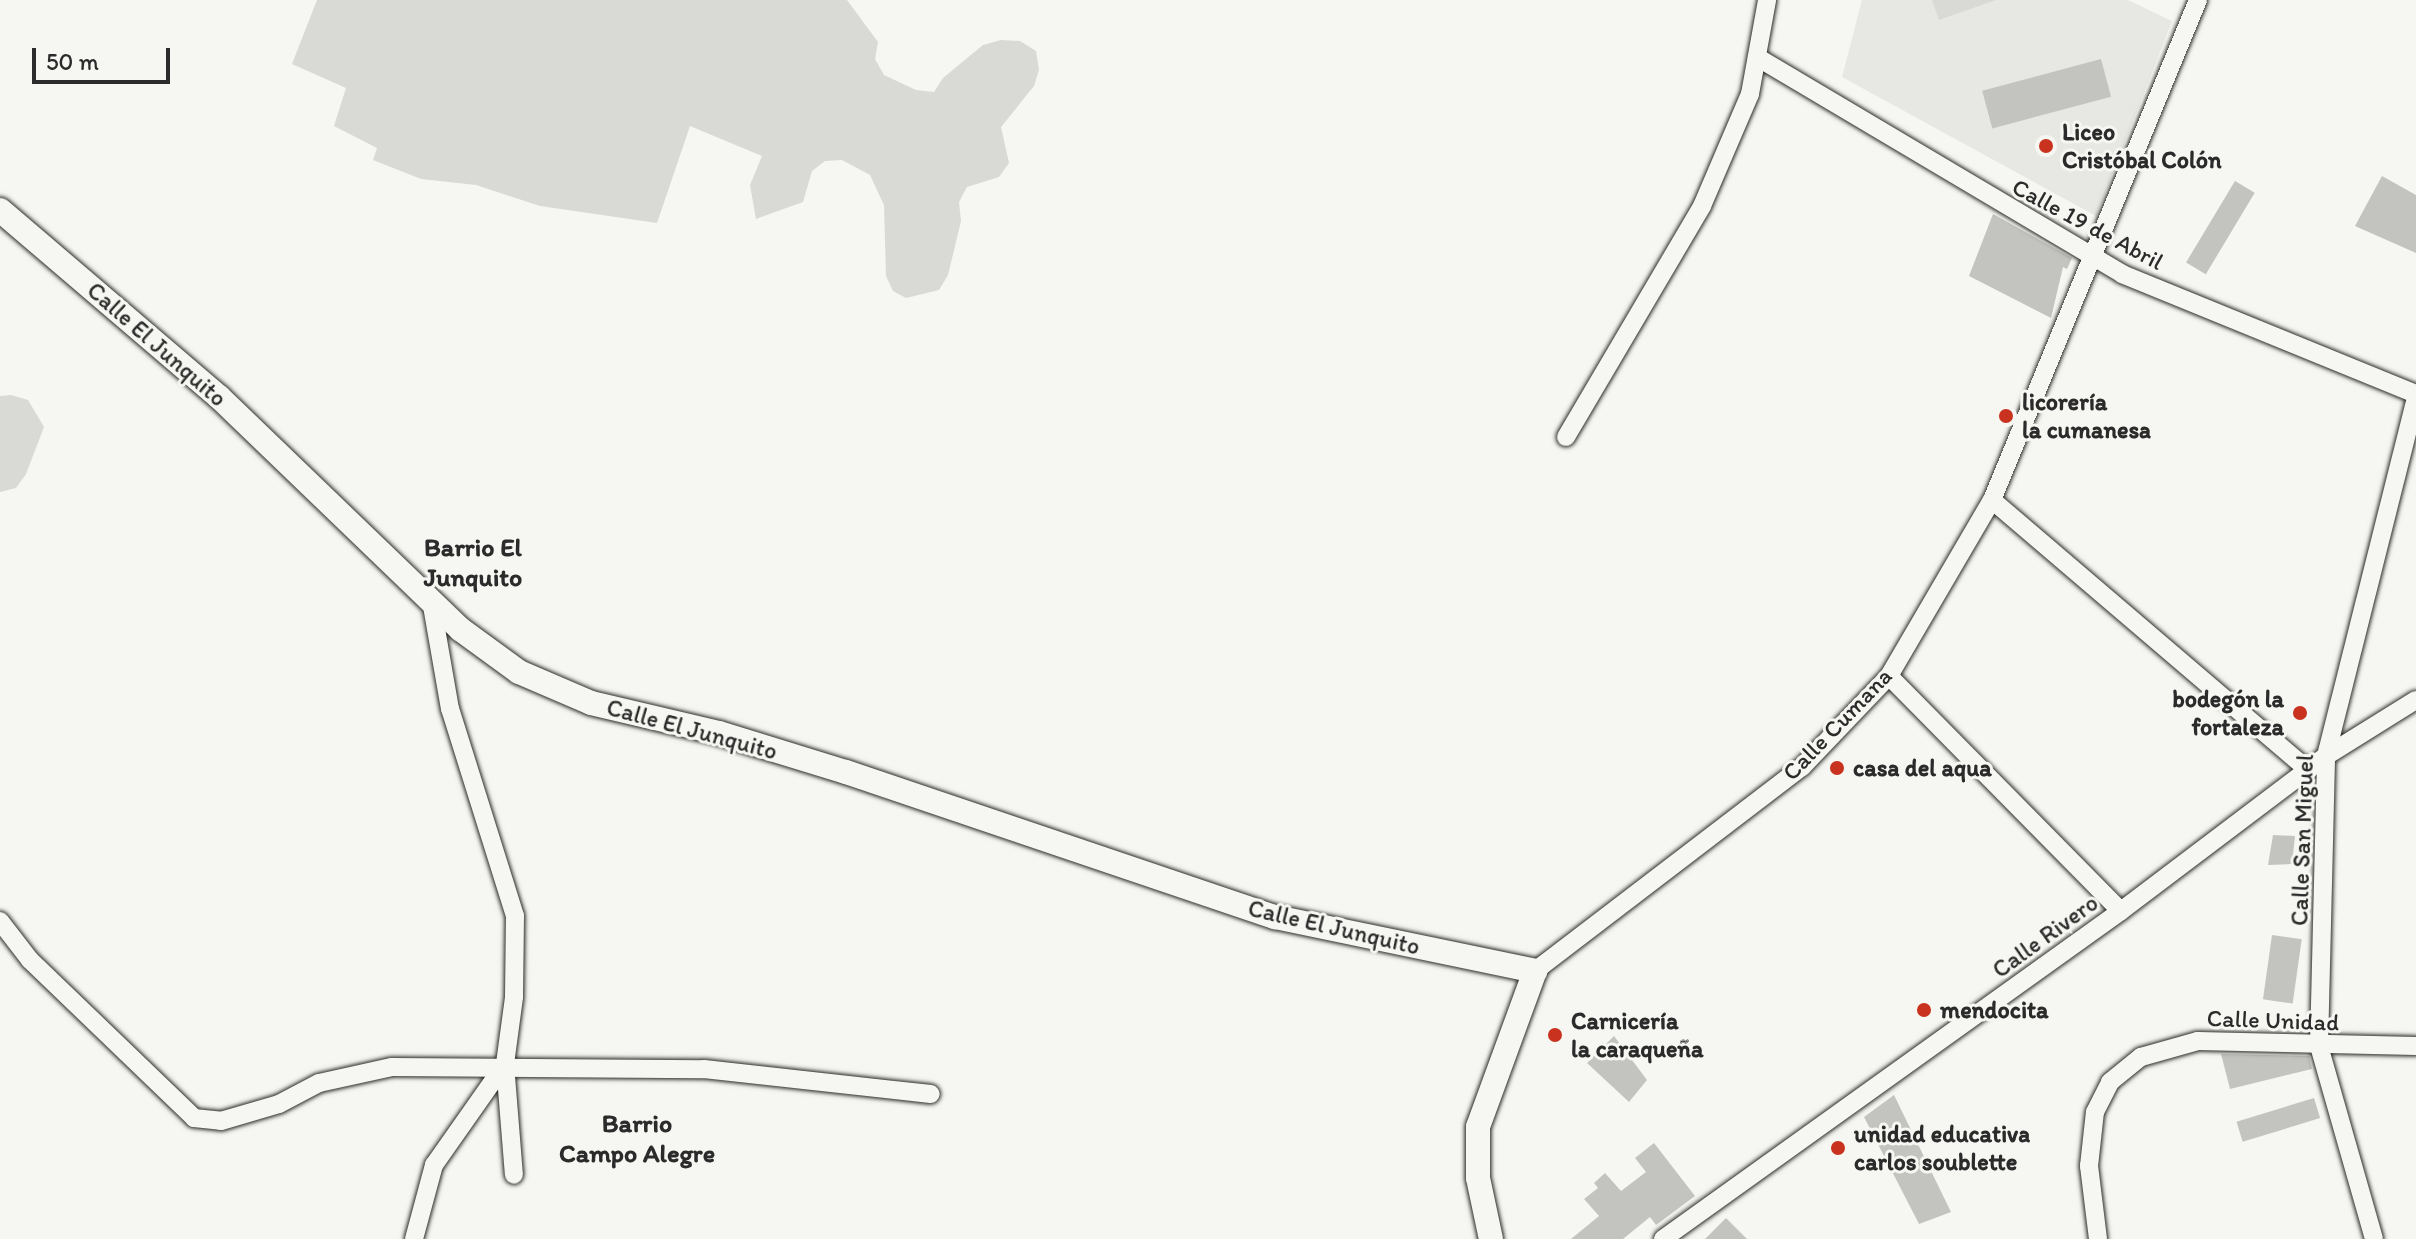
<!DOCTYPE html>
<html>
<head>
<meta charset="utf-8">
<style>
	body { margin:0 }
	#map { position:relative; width:2416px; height:1239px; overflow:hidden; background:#f6f6f2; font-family:Itim,sans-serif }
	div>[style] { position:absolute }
	.built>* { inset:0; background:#e7e7e3 }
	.green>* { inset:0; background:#d9d9d5 }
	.building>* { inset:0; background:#c3c3c0; transform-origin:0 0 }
	.roads { filter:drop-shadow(0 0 2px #2b2b2b) drop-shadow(0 0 2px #2b2b2b) }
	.street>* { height:18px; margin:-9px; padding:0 9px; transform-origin:9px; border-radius:9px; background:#f6f6f2 }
	.secondary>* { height:24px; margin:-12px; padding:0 12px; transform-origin:12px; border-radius:12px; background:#f6f6f2 }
	.dots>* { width:22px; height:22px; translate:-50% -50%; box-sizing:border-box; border:4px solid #f6f6f2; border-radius:50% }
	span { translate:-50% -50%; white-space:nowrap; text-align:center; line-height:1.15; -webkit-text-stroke:6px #f6f6f2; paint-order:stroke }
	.poi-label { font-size:24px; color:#2b2b2b; font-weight:700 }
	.left { translate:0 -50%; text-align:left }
	.right { translate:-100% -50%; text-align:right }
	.street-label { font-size:24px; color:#2b2b2b }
	.neighbourhood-label { font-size:26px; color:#2b2b2b; font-weight:700 }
	.scale { position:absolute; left:32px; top:48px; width:138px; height:36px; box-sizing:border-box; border:4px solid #2b2b2b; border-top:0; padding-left:10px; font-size:24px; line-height:28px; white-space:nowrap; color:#2b2b2b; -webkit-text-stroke:6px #f6f6f2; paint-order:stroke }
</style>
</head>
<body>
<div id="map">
	<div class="built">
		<i style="clip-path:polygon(1862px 0,2128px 0,2172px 21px,2096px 216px,1842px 77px)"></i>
	</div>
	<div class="green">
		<i style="clip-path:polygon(317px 0,847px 0,878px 42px,875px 59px,884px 75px,916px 90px,934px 92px,943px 78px,983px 45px,1001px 40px,1020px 41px,1036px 51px,1039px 70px,1034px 86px,1001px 127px,1009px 163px,999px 177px,967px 187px,959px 202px,961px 221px,948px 275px,939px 290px,906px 298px,893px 291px,886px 276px,884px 205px,870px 175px,842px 160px,825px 161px,812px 171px,803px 202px,756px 219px,750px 185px,762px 156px,690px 126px,657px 223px,540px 206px,476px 185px,421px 179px,373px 160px,377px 148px,334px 126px,346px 88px,292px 64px)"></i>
		<i style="clip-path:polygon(1932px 0,1996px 0,1939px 20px)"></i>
		<i style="clip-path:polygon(11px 395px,28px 400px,44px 427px,26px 474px,16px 488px,0 492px,0 396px)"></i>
	</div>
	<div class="building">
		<i style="left:2101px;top:59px;width:39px;height:123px;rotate:75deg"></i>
		<i style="clip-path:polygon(2382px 176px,2416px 195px,2416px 253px,2355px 226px)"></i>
		<i style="left:2235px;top:181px;width:23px;height:95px;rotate:31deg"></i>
		<i style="clip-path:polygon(1993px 214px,2072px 258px,2067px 269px,2063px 267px,2051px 318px,1969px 276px)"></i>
		<i style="clip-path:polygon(2273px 835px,2295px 836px,2292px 864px,2268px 865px)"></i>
		<i style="left:2272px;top:935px;width:30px;height:65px;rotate:8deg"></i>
		<i style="clip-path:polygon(1614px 1036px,1647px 1080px,1629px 1102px,1587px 1063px)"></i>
		<i style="clip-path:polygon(2221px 1054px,2309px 1056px,2312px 1069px,2230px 1089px)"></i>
		<i style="clip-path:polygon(1894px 1095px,1951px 1212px,1919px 1224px,1864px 1117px)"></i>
		<i style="left:2314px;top:1098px;width:21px;height:81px;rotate:73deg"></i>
		<i style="clip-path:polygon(1654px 1143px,1695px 1196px,1656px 1225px,1650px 1217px,1623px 1239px,1571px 1239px,1599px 1216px,1584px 1199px,1598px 1188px,1594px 1183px,1605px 1173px,1621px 1191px,1646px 1172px,1635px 1158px)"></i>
		<i style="clip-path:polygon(1726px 1218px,1747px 1239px,1705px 1239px)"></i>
	</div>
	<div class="roads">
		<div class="street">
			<i style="left:1757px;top:57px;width:425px;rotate:30.7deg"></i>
			<i style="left:2122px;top:274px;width:318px;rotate:22.2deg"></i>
			<i style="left:1566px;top:437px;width:268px;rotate:-59.5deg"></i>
			<i style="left:1702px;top:206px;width:122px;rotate:-66.8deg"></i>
			<i style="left:1750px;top:94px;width:96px;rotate:-79.7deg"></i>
			<i style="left:1992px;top:500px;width:416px;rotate:40.5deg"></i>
			<i style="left:1889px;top:676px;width:330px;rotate:45.4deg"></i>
			<i style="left:0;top:921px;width:49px;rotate:52.4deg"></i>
			<i style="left:30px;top:960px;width:228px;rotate:43.9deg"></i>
			<i style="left:194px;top:1118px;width:27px;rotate:6deg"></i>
			<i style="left:221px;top:1121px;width:60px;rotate:-16.3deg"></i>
			<i style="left:279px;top:1104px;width:45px;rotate:-27.7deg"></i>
			<i style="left:319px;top:1083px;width:75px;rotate:-12.4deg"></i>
			<i style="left:392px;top:1067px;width:312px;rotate:0.4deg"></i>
			<i style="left:704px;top:1069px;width:228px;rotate:6.3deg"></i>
			<i style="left:1535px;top:971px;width:336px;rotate:-37.4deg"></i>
			<i style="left:1802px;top:767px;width:126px;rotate:-46.3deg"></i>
			<i style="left:1889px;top:676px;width:204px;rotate:-59.7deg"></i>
			<i style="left:1992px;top:500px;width:541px;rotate:-67.61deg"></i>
			<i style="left:505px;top:1064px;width:111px;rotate:85.4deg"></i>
			<i style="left:414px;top:1239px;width:77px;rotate:-74.9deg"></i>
			<i style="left:434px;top:1165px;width:123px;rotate:-54.9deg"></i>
			<i style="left:505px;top:1064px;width:68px;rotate:-82.3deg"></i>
			<i style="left:514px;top:997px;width:81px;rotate:-89.3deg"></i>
			<i style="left:515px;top:916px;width:217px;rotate:-107.4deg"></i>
			<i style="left:450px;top:709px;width:111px;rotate:-99.9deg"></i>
			<i style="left:1663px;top:1239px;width:563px;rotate:-35.61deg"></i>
			<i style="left:2121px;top:911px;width:257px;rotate:-37.1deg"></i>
			<i style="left:2326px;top:756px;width:106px;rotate:-31.9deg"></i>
			<i style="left:2098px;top:1239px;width:74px;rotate:-97deg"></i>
			<i style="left:2089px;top:1166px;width:54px;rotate:-83.7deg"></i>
			<i style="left:2095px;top:1112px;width:34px;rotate:-63deg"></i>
			<i style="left:2110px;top:1082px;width:40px;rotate:-39deg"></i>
			<i style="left:2141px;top:1057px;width:59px;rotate:-15.7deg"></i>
			<i style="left:2198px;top:1041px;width:218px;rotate:1.3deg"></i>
			<i style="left:2374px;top:1239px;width:201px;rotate:-105.9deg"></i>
			<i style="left:2319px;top:1046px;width:290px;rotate:-88.6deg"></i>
			<i style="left:2326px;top:756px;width:368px;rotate:-75.9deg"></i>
		</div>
		<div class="secondary">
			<i style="left:0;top:210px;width:288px;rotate:40.5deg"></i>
			<i style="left:219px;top:397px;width:335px;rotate:43.9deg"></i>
			<i style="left:460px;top:629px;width:73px;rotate:36.1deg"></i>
			<i style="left:519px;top:672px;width:78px;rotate:23.3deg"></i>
			<i style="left:591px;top:703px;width:131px;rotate:13.2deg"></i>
			<i style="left:719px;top:733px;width:133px;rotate:17.1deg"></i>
			<i style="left:846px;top:772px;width:453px;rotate:18.7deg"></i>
			<i style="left:1275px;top:917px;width:266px;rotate:11.7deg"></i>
			<i style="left:1535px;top:971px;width:166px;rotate:110.1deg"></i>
			<i style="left:1478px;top:1127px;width:51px;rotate:90deg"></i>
			<i style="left:1478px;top:1178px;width:62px;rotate:78deg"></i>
		</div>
	</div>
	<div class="dots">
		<i style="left:2046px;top:146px;background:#c8321e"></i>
		<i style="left:2006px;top:416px;background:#c8321e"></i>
		<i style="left:2300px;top:713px;background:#c8321e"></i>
		<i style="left:1837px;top:768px;background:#c8321e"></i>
		<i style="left:1924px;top:1010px;background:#c8321e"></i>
		<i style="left:1555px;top:1035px;background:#c8321e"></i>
		<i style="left:1838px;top:1148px;background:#c8321e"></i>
	</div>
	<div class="poi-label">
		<span class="left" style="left:2062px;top:146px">Liceo<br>Cristóbal Colón</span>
		<span class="left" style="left:2022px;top:416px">licorería<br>la cumanesa</span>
		<span class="right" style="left:2284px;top:713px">bodegón la<br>fortaleza</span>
		<span class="left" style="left:1853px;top:768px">casa del aqua</span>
		<span class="left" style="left:1940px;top:1010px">mendocita</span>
		<span class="left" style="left:1571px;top:1035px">Carnicería<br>la caraqueña</span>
		<span class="left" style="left:1854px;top:1148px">unidad educativa<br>carlos soublette</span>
	</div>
	<div class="street-label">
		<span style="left:2088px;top:224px;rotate:28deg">Calle 19 de Abril</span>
		<span style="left:157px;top:344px;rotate:41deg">Calle El Junquito</span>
		<span style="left:1837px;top:724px;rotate:-46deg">Calle Cumana</span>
		<span style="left:692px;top:729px;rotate:15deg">Calle El Junquito</span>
		<span style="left:2302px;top:840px;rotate:-88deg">Calle San Miguel</span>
		<span style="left:1334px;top:927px;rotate:13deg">Calle El Junquito</span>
		<span style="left:2045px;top:936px;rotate:-36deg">Calle Rivero</span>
		<span style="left:2273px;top:1020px;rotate:2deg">Calle Unidad</span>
	</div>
	<div class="neighbourhood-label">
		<span style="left:473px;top:563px">Barrio El<br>Junquito</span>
		<span style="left:637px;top:1139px">Barrio<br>Campo Alegre</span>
	</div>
	<div class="scale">50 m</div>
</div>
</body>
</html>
